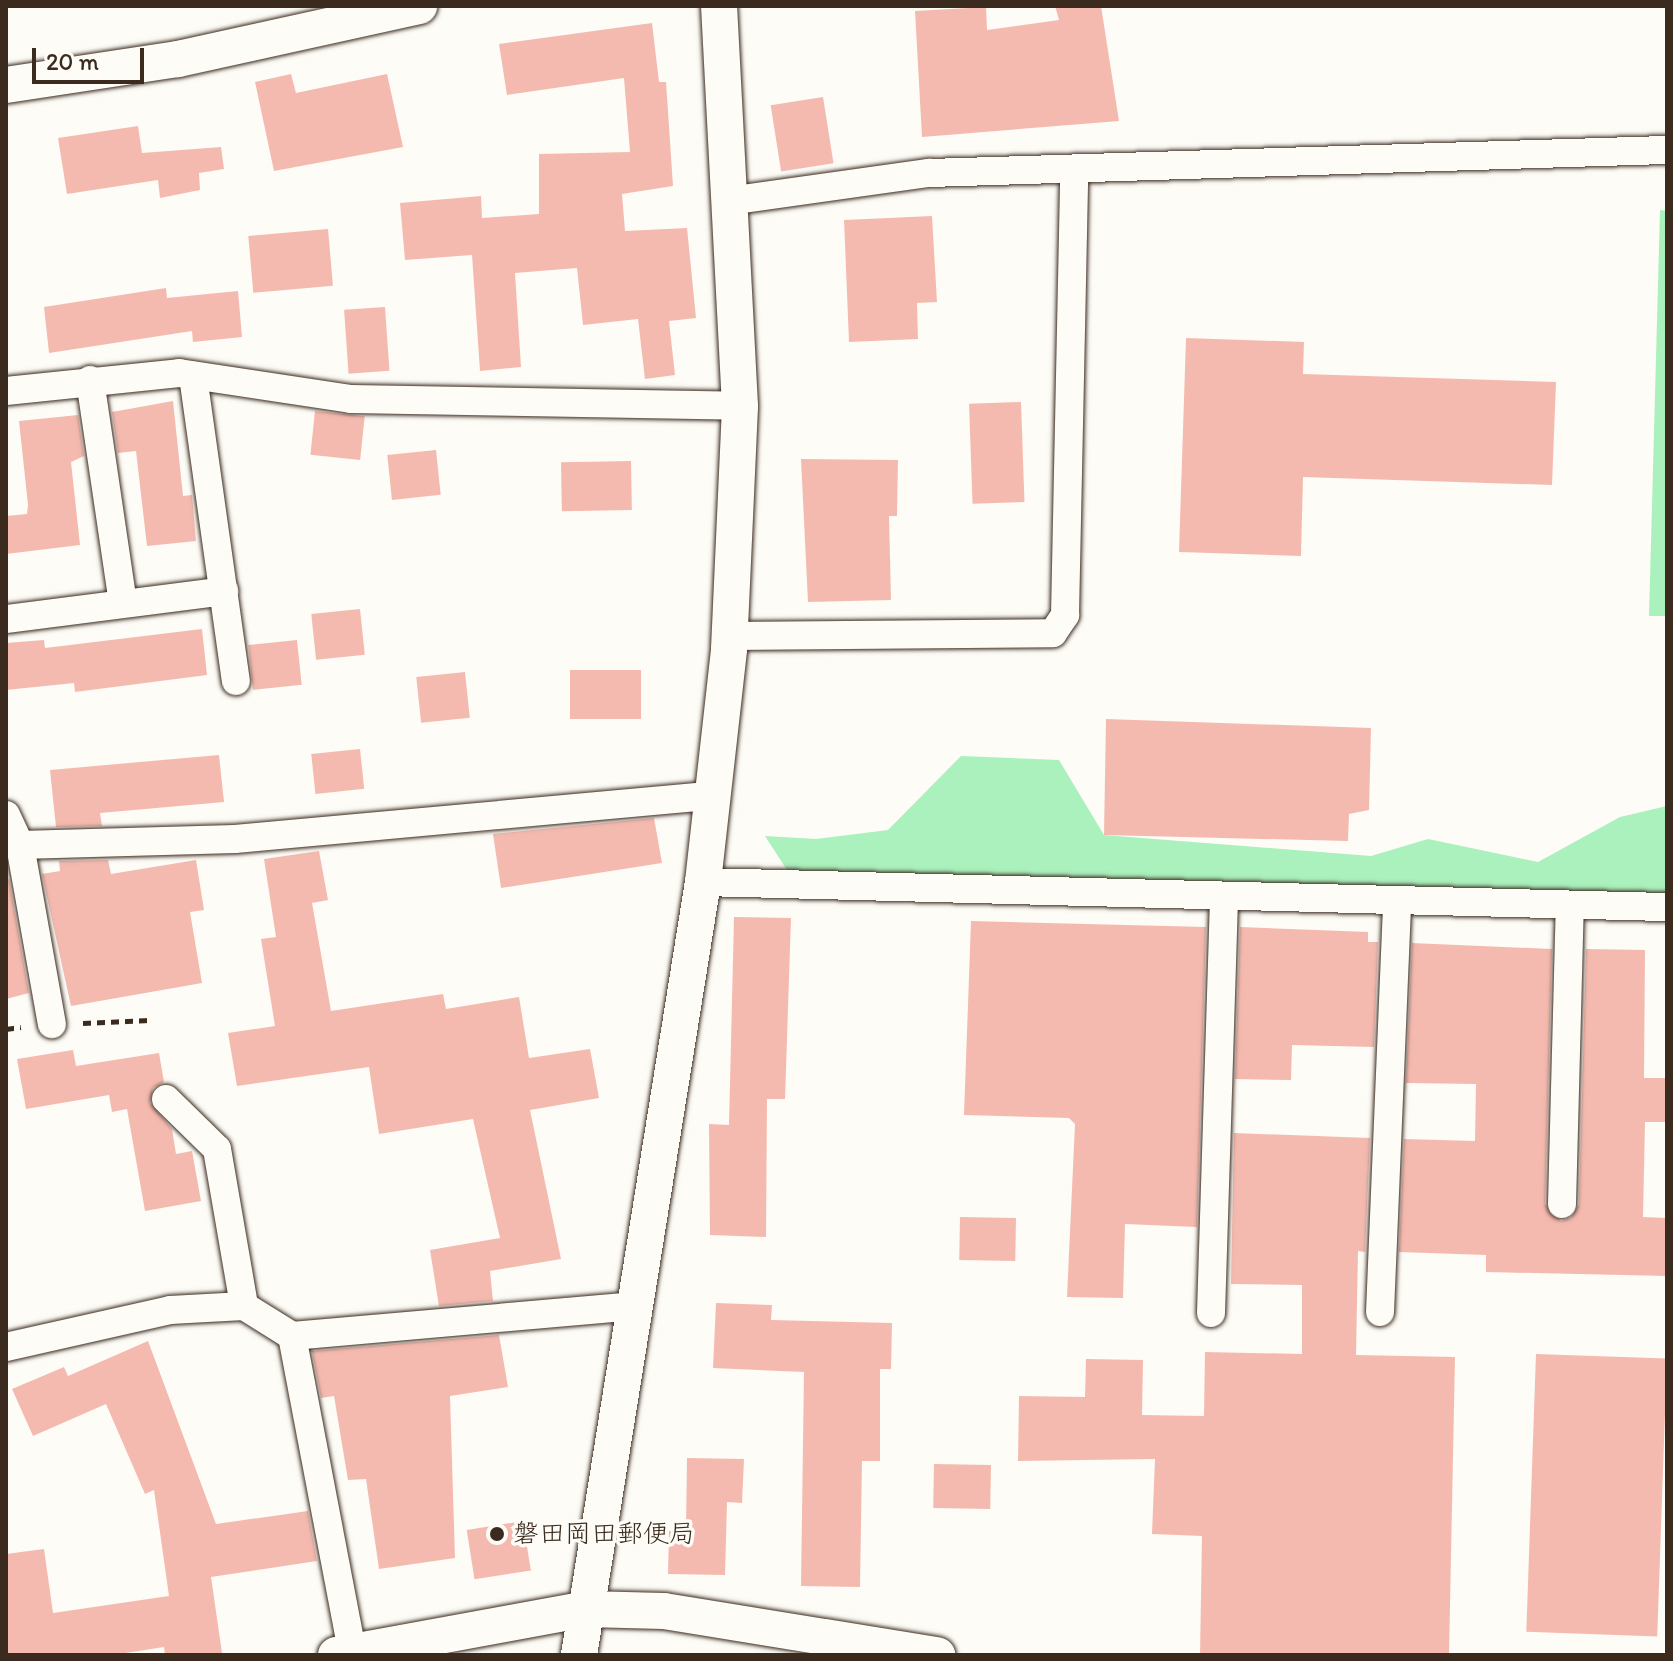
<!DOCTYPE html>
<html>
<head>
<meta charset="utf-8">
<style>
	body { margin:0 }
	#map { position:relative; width:1673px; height:1661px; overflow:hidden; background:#fdfcf7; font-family:Itim,"Klee One",sans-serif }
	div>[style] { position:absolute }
	.green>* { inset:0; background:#abf1bd }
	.building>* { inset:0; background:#f5baaf; transform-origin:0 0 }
	.path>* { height:5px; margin-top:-2.5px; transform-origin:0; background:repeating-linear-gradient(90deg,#3b2a1e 0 8px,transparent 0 14px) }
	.roads { filter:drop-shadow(0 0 2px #3b2a1e) drop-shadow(0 0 2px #3b2a1e) }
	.minor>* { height:28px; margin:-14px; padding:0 14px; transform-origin:14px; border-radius:14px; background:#fdfcf7 }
	.tertiary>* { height:36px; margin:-18px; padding:0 18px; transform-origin:18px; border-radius:18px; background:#fdfcf7 }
	.dots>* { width:22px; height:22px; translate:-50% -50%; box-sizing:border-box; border:4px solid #fdfcf7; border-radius:50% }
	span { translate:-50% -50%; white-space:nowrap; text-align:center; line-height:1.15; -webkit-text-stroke:7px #fdfcf7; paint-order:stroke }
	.poi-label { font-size:26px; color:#3b2a1e }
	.left { translate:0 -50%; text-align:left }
	.frame { position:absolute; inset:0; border:8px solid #3b2a1e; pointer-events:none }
	.scale { position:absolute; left:32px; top:48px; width:112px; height:36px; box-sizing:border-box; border:4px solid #3b2a1e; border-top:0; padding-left:10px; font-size:24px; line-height:28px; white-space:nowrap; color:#3b2a1e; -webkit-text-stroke:6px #fdfcf7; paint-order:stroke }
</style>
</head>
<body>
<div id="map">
	<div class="green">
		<i style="clip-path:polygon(1660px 210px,1667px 211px,1667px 616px,1649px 616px)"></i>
		<i style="clip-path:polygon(961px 756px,1059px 760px,1104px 835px,1371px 856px,1428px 839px,1538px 862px,1620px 817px,1667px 806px,1667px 907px,956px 888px,787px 870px,765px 836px,816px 839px,888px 830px)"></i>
	</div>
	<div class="building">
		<i style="clip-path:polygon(1055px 6px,1101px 6px,1119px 121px,922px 137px,915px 11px,986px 7px,987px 30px,1059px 20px)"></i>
		<i style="clip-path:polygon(652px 23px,659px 82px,666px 82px,673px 186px,622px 194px,625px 231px,687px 228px,696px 318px,669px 321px,675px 375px,645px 379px,638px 319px,583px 325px,577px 268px,515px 273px,521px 367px,480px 371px,472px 255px,405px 260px,400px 203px,481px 196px,482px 218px,539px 214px,539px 154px,630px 152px,624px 78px,507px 95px,499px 44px)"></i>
		<i style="clip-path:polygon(291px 74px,296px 93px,387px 74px,403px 147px,274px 171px,255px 82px)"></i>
		<i style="left:823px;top:97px;width:67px;height:53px;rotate:81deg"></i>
		<i style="clip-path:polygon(138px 126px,142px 153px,221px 147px,224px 169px,199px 173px,200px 190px,160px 198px,158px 180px,67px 194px,58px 138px)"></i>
		<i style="clip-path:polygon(932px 216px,937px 302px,917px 303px,918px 339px,849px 342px,844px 220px)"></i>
		<i style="left:328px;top:229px;width:57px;height:80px;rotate:85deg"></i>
		<i style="clip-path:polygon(166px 288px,167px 298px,238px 291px,242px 337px,193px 342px,192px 331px,49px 353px,44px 307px)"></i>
		<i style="left:385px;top:307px;width:64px;height:41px;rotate:86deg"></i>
		<i style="clip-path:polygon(1186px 338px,1304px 342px,1303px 374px,1556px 382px,1552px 485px,1303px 477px,1301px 556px,1179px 552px)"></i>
		<i style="clip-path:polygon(173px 401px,183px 496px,192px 495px,196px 541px,147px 546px,136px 451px,118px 453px,112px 412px)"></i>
		<i style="left:1021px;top:402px;width:100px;height:52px;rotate:88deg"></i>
		<i style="left:315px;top:411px;width:50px;height:44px;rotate:6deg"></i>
		<i style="clip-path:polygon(78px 415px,84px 456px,71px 462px,80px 545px,6px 554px,6px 516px,27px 514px,28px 505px,19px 421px)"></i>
		<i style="left:436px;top:450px;width:45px;height:49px;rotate:84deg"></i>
		<i style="clip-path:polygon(801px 459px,898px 460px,897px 516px,889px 516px,891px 600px,808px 602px)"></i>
		<i style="left:631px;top:461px;width:49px;height:70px;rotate:89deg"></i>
		<i style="left:360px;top:609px;width:46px;height:49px;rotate:84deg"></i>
		<i style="clip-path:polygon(202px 629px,207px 675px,75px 692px,74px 683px,6px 690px,6px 643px,44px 640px,45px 648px)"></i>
		<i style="left:297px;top:640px;width:45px;height:49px;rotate:84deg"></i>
		<i style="left:570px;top:670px;width:71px;height:49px"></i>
		<i style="left:465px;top:672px;width:46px;height:49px;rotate:84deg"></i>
		<i style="clip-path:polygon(1106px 719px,1371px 728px,1369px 810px,1349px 814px,1348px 841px,1104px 835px)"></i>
		<i style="left:360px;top:749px;width:40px;height:49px;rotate:84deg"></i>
		<i style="clip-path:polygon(219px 755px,224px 802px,100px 813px,102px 826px,56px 827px,50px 770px)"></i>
		<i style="clip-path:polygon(654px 818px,662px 863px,501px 888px,493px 834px)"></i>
		<i style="clip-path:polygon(319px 851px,328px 900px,312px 903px,331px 1011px,443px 994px,446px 1009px,519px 997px,529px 1058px,590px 1049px,599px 1098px,530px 1110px,561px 1259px,490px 1271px,493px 1301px,439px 1306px,430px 1250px,500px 1238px,473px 1119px,379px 1134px,369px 1067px,237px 1086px,228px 1033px,275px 1026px,261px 939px,276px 937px,264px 859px)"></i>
		<i style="clip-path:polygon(108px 860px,111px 874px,196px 860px,204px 910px,190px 912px,202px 983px,71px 1006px,42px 874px,60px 871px,59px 861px)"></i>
		<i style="clip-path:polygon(9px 879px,29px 993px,6px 999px,6px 880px)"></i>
		<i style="clip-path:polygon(734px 917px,791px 918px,785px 1099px,767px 1099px,766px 1237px,710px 1235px,709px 1124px,729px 1125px)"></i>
		<i style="clip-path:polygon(971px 921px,1206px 927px,1197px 1227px,1125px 1224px,1123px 1298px,1067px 1297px,1075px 1124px,1069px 1118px,964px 1115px)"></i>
		<i style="clip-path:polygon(1240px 927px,1368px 932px,1368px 942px,1378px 942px,1374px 1047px,1292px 1045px,1291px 1080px,1235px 1079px)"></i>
		<i style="clip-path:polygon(1412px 943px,1552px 949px,1545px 1204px,1561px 1221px,1571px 1218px,1579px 1204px,1586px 949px,1645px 950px,1644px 1078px,1667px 1078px,1667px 1122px,1645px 1122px,1643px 1217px,1667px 1218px,1667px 1276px,1486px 1272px,1486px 1255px,1399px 1252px,1404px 1139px,1475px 1141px,1476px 1084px,1406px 1083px)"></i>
		<i style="clip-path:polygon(73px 1050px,76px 1066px,159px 1053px,164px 1082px,153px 1088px,150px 1103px,172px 1129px,176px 1154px,192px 1151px,201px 1201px,145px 1211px,127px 1109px,112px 1112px,109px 1095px,26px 1109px,17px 1059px)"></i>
		<i style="clip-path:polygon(1234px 1133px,1370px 1138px,1365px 1252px,1358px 1251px,1356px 1355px,1455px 1357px,1449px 1655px,1200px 1655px,1202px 1536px,1152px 1534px,1155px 1459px,1018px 1461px,1019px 1396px,1085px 1397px,1086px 1359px,1143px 1360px,1142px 1415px,1204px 1416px,1205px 1352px,1302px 1354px,1302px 1285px,1231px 1284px)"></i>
		<i style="left:960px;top:1217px;width:56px;height:43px;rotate:1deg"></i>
		<i style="clip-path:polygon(716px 1303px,772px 1305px,771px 1320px,892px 1323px,891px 1369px,880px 1369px,880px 1461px,862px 1461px,860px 1587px,801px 1586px,804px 1372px,713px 1368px)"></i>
		<i style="clip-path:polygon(499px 1335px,508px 1387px,450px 1396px,455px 1558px,379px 1569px,366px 1479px,348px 1480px,334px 1396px,321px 1398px,312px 1351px)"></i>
		<i style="clip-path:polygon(148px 1341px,216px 1524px,308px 1511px,317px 1561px,211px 1577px,222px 1653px,165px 1655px,164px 1647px,113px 1655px,6px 1655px,6px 1554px,44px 1549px,53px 1613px,169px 1596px,154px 1490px,145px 1494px,106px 1404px,33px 1436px,12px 1389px,64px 1367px,68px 1376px)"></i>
		<i style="left:1536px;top:1354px;width:131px;height:278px;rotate:2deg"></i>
		<i style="clip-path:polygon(687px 1458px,744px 1459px,742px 1503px,727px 1502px,725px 1575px,668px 1574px,669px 1531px,686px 1531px)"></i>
		<i style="left:934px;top:1464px;width:57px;height:44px;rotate:1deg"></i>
		<i style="left:523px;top:1521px;width:50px;height:57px;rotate:81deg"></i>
	</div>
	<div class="path">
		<i style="left:83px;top:1023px;width:67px;rotate:-2.6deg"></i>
		<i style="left:6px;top:1029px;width:15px;rotate:-8deg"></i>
	</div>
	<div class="roads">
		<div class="minor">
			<i style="left:729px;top:201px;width:202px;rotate:-8deg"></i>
			<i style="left:929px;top:173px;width:738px;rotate:-1.79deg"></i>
			<i style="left:193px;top:376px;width:308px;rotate:82deg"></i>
			<i style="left:90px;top:380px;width:225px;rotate:81.6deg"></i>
			<i style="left:6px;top:391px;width:174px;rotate:-5.9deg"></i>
			<i style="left:179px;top:373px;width:174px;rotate:8.6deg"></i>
			<i style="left:351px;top:399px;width:389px;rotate:1deg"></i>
			<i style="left:6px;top:619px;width:220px;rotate:-7.3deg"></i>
			<i style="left:730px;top:636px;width:323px;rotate:-0.5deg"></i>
			<i style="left:1053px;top:633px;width:22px;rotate:-56deg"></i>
			<i style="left:1065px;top:615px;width:446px;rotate:-88.8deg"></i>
			<i style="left:6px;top:815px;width:33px;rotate:65deg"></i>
			<i style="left:20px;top:845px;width:215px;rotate:-1.6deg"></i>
			<i style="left:235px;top:839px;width:483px;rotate:-5.2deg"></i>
			<i style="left:20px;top:845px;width:182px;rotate:79.9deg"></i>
			<i style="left:703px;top:882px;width:964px;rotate:1.49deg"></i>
			<i style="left:166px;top:1099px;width:71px;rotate:44.4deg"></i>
			<i style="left:217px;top:1149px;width:159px;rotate:80.2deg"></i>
			<i style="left:1562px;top:1204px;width:299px;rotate:-88.5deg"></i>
			<i style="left:1380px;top:1312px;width:412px;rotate:-87.6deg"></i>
			<i style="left:1211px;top:1313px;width:417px;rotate:-88.2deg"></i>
			<i style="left:292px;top:1336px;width:321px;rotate:79.2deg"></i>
			<i style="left:6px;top:1347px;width:168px;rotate:-12.7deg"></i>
			<i style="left:170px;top:1310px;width:74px;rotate:-3.1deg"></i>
			<i style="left:244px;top:1306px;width:57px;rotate:32deg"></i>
			<i style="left:292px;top:1336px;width:342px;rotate:-5deg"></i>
		</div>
		<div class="tertiary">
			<i style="left:6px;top:85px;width:174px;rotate:-8.6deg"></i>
			<i style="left:178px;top:59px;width:247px;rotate:-12.4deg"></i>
			<i style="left:336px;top:1655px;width:254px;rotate:-10.4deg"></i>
			<i style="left:586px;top:1609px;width:78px;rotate:1.5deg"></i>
			<i style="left:664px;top:1611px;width:277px;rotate:9.2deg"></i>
			<i style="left:579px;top:1655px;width:783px;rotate:-80.89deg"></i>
			<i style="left:703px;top:882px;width:234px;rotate:-83.6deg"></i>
			<i style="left:729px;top:649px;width:243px;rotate:-87.4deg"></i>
			<i style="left:740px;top:406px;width:401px;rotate:-93deg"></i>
		</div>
	</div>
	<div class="dots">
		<i style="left:497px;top:1534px;background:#3b2a1e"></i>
	</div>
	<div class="poi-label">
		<span class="left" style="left:513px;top:1534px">磐田岡田郵便局</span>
	</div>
	<div class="frame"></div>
	<div class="scale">20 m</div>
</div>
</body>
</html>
